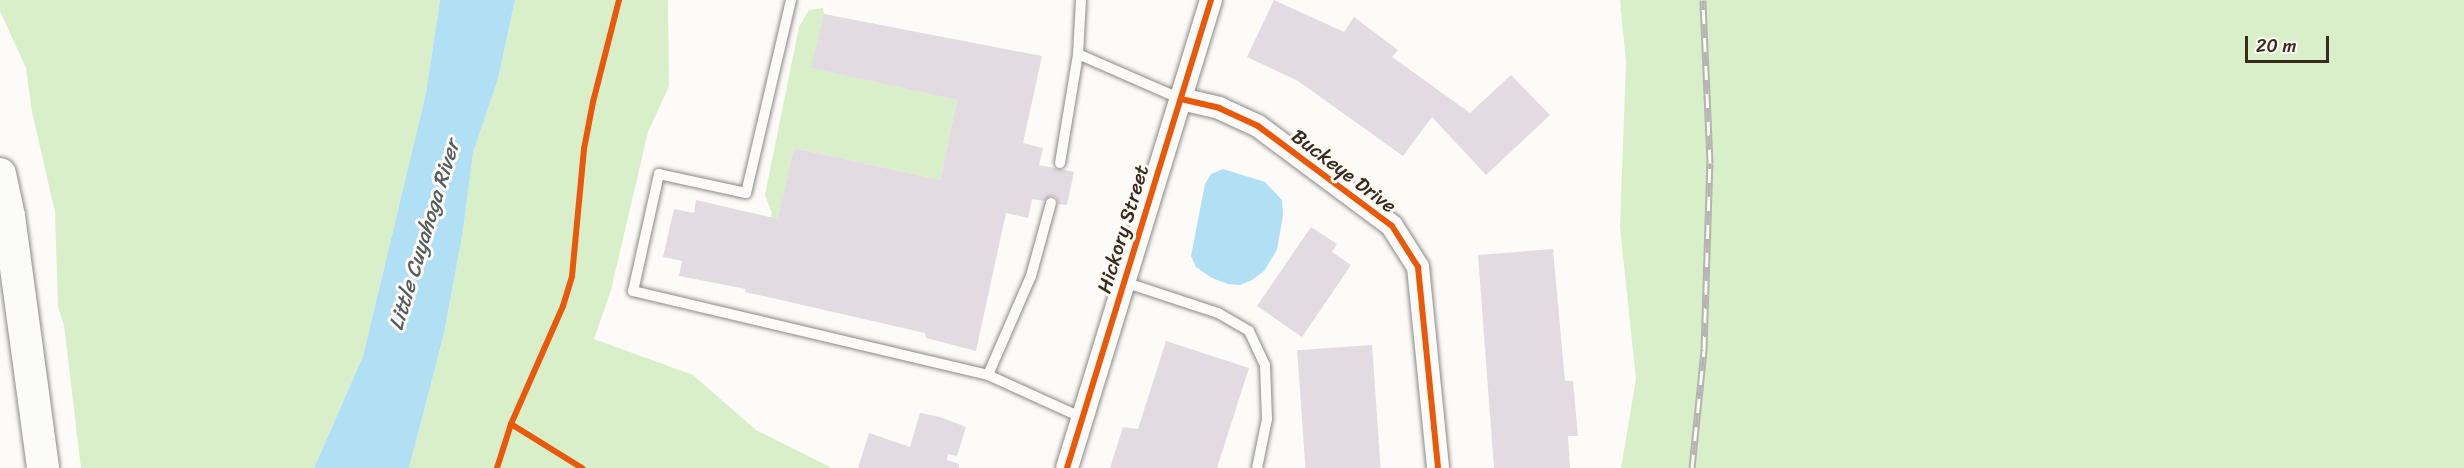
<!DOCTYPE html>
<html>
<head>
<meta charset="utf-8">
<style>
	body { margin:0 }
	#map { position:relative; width:2464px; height:468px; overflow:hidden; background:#fcfbf8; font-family:Sriracha,sans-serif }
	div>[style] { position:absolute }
	.green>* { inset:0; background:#d8efca }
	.water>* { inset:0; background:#b1e0f4 }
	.building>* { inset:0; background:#e2dbe1; transform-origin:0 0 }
	.roads { filter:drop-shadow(0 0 2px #8d8985) drop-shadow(0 0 2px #8d8985) }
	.lane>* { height:10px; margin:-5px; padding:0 5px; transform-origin:5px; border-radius:5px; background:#fbfbf9 }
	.street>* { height:22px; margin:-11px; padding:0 11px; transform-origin:11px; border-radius:11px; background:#fbfbf9 }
	.secondary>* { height:32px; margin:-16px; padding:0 16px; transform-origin:16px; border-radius:16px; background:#fbfbf9 }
	.rail>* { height:7px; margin-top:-3.5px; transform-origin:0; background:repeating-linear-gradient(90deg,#fdfcf7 0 14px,#b6b4b1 0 28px); box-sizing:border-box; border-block:2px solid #b6b4b1 }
	.cycleway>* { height:6px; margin:-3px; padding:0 3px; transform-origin:3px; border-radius:3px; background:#e8590c }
	span { translate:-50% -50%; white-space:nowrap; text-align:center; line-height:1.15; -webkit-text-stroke:6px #fdfcf7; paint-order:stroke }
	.street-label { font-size:20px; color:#3b2a1e }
	.water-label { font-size:21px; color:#555d5e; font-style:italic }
	.scale { position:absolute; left:2245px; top:36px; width:84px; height:27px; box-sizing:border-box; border:3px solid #3b2a1e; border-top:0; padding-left:8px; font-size:18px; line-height:21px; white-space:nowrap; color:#3b2a1e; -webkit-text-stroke:4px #fdfcf7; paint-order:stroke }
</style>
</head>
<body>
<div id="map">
	<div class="green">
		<i style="clip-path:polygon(0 0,440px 0,426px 93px,363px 356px,314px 468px,81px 468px,64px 325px,58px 307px,55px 212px,32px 112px,26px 68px,0 11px)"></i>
		<i style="clip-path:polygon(515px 0,668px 0,669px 86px,648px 132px,611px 290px,594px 339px,693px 375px,756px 430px,832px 468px,409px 468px,444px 334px,463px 231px,473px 153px,498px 79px)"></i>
		<i style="clip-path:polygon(1620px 0,2464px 0,2464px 468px,1621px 468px,1636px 379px,1620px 227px,1626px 62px)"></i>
		<i style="clip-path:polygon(823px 8px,824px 14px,812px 68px,957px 100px,940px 180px,794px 148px,782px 202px,961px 242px,766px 236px,772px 213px,765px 195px,799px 27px,809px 10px)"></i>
	</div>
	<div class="water">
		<i style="clip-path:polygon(440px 0,515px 0,498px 79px,473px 153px,463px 231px,444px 334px,409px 468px,314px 468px,363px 356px,426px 93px)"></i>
		<i style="clip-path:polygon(1223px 169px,1265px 182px,1282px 200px,1283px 215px,1277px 250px,1264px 271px,1252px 280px,1240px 285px,1228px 284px,1212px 278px,1196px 267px,1191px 256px,1205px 184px,1211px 174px)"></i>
	</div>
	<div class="building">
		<i style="clip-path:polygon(1274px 0,1344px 32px,1354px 17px,1398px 50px,1392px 57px,1470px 113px,1511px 75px,1550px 115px,1486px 175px,1432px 117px,1403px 156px,1298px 81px,1247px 57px)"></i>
		<i style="clip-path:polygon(824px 14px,1042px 56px,1023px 143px,1043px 148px,1039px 165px,1074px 172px,1067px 205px,1058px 204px,1056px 197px,1050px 196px,1044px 201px,1032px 199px,1028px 218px,1006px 213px,976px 351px,926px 338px,925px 333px,745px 292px,746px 289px,679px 276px,682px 261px,663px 257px,674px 209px,694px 213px,696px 200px,778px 219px,794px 148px,940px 180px,957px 100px,811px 68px)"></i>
		<i style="clip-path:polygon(1311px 227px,1337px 244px,1332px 252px,1351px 265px,1302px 337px,1257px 306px)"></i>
		<i style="clip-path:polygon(1553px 249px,1565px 381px,1573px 381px,1578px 436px,1568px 436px,1570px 468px,1494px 468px,1478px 255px)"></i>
		<i style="clip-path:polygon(1166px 341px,1249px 368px,1217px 468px,1110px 468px,1123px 427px,1138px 429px)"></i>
		<i style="left:1372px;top:345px;width:123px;height:75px;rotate:86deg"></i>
		<i style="clip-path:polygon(920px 413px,940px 417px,966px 427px,957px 456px,948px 454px,947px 460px,959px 464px,959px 468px,858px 468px,869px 433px,910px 447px)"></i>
	</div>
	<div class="roads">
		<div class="lane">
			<i style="left:791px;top:0;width:198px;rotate:103.1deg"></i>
			<i style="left:746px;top:193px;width:89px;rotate:-167.7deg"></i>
			<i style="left:659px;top:174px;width:120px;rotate:102.5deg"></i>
			<i style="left:633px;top:291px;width:365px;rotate:13.3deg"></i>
			<i style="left:1081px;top:0;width:54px;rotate:93.2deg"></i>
			<i style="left:1078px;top:54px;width:112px;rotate:23.6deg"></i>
			<i style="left:1060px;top:163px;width:110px;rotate:-80.6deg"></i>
			<i style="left:1051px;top:203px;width:76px;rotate:105.3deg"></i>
			<i style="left:1031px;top:276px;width:108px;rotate:113.5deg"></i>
			<i style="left:988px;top:375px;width:104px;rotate:24.4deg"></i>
			<i style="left:1124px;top:282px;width:99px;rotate:18.3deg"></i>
			<i style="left:1218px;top:313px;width:36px;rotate:30deg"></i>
			<i style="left:1249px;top:331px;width:38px;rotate:65deg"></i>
			<i style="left:1265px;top:365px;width:54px;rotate:87.9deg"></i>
			<i style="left:1267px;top:419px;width:50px;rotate:101.5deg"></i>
		</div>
		<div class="street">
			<i style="left:1181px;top:99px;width:39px;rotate:13deg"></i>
			<i style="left:1219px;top:108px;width:43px;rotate:24.8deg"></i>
			<i style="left:1258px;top:126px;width:167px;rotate:36.7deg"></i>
			<i style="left:1392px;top:226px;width:49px;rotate:57.6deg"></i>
			<i style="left:1418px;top:267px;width:202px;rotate:84.3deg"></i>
			<i style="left:1067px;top:468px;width:490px;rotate:-72.9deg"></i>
		</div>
		<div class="secondary">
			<i style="left:0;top:174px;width:43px;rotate:77.9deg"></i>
			<i style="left:9px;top:216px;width:254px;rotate:82.3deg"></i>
		</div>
	</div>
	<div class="rail">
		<i style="left:1692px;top:468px;width:119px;rotate:-84.2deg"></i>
		<i style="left:1704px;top:350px;width:187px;rotate:-88.2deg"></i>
		<i style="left:1710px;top:163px;width:163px;rotate:-92.5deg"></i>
	</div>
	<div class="cycleway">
		<i style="left:1181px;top:99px;width:39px;rotate:13deg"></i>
		<i style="left:1219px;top:108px;width:43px;rotate:24.8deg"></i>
		<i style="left:1258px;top:126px;width:167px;rotate:36.7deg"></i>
		<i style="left:1392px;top:226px;width:49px;rotate:57.6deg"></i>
		<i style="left:1418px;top:267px;width:202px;rotate:84.3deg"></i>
		<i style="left:511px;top:424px;width:84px;rotate:31.8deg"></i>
		<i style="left:497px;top:468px;width:46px;rotate:-72.3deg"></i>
		<i style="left:511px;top:424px;width:129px;rotate:-66.2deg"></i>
		<i style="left:563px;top:306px;width:31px;rotate:-73deg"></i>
		<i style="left:572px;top:276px;width:128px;rotate:-84.6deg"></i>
		<i style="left:584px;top:149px;width:48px;rotate:-79.2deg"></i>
		<i style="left:593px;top:102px;width:105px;rotate:-75.7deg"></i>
		<i style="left:1067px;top:468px;width:490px;rotate:-72.9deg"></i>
	</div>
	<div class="street-label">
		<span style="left:1344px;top:171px;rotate:37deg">Buckeye Drive</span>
		<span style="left:1123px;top:229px;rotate:-73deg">Hickory Street</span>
	</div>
	<div class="water-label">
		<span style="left:424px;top:235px;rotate:-73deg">Little Cuyahoga River</span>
	</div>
	<div class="scale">20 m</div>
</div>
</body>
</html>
